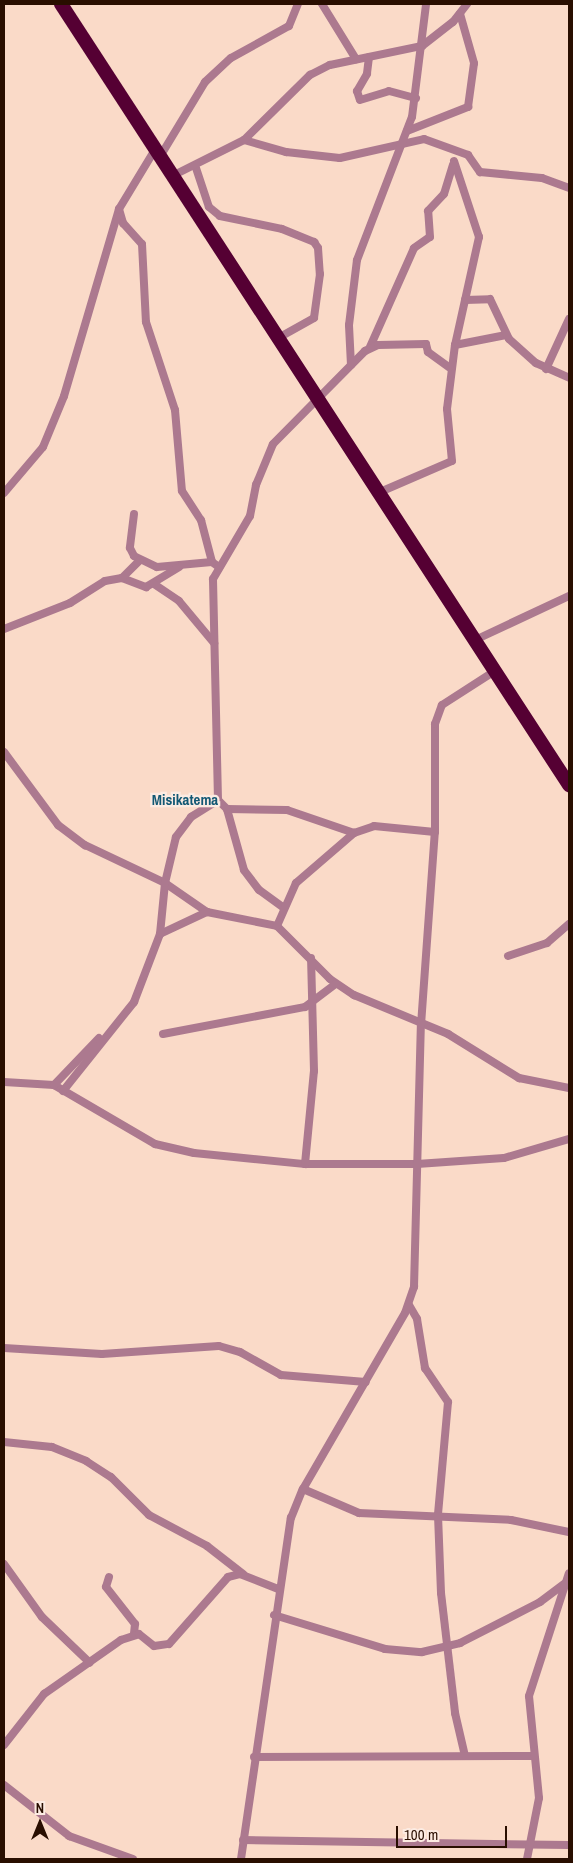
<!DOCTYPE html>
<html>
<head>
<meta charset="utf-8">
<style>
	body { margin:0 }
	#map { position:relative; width:573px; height:1863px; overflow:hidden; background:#fadac8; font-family:"Archivo Narrow",sans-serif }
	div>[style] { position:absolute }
	.street>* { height:8px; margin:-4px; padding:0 4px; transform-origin:4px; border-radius:4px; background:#ac798f }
	.highway>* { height:14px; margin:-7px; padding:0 7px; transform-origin:7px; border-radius:7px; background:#503 }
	span { translate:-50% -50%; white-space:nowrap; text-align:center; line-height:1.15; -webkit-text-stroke:4.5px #fcebe2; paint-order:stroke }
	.quarter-label { font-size:15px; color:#125874; font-weight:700 }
	.frame { position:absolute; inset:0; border:5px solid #290e00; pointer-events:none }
	.north { position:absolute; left:15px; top:1798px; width:50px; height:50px; -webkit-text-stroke:4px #fcebe2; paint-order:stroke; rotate:0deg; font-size:14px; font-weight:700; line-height:20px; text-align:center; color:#290e00 }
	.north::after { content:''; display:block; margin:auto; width:18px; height:22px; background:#290e00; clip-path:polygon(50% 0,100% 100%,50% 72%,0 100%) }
	.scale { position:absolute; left:396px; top:1826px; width:111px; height:22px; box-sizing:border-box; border:2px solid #290e00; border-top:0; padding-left:6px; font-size:15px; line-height:18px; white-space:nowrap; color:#290e00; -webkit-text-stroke:4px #fcebe2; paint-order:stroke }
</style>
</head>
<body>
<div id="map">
	<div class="street">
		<i style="left:322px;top:4px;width:65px;rotate:58.3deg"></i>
		<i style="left:369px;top:57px;width:17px;rotate:97deg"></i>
		<i style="left:367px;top:74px;width:20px;rotate:120deg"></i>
		<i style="left:357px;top:91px;width:9px;rotate:72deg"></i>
		<i style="left:360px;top:100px;width:30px;rotate:-17deg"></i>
		<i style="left:389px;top:91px;width:28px;rotate:15deg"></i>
		<i style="left:407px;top:131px;width:66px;rotate:-21.5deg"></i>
		<i style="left:468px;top:107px;width:44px;rotate:-82.2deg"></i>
		<i style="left:474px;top:63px;width:51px;rotate:-105.9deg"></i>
		<i style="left:244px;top:140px;width:44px;rotate:15.9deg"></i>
		<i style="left:286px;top:152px;width:54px;rotate:6.3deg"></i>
		<i style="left:340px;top:158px;width:86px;rotate:-12.7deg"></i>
		<i style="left:424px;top:139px;width:47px;rotate:20deg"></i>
		<i style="left:468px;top:155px;width:21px;rotate:55deg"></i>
		<i style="left:480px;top:172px;width:62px;rotate:5.5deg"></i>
		<i style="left:542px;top:178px;width:29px;rotate:20deg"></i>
		<i style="left:161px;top:155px;width:85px;rotate:-58.9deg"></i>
		<i style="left:205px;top:82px;width:35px;rotate:-43deg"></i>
		<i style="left:231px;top:58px;width:66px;rotate:-28.9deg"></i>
		<i style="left:289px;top:26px;width:24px;rotate:-68deg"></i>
		<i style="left:454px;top:161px;width:80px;rotate:71.8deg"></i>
		<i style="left:479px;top:237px;width:111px;rotate:102.5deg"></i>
		<i style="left:455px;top:345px;width:52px;rotate:-11.1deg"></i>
		<i style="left:196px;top:168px;width:41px;rotate:71.6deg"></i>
		<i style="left:209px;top:207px;width:14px;rotate:39deg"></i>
		<i style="left:220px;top:216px;width:63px;rotate:11.8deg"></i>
		<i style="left:282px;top:229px;width:35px;rotate:22deg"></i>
		<i style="left:314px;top:242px;width:7px;rotate:56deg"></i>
		<i style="left:318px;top:248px;width:26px;rotate:86deg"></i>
		<i style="left:320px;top:274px;width:44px;rotate:97.8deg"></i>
		<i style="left:314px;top:318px;width:41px;rotate:150.9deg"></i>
		<i style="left:174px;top:175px;width:78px;rotate:-26.6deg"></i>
		<i style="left:244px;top:140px;width:93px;rotate:-44.6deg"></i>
		<i style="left:310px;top:75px;width:22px;rotate:-27deg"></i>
		<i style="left:330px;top:65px;width:94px;rotate:-11.7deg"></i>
		<i style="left:422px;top:46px;width:39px;rotate:-38deg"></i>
		<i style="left:453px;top:22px;width:23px;rotate:-52deg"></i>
		<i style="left:119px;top:209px;width:15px;rotate:74deg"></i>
		<i style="left:123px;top:223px;width:28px;rotate:48deg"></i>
		<i style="left:142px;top:244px;width:78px;rotate:87.1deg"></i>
		<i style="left:146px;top:322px;width:93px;rotate:71.8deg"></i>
		<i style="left:175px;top:410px;width:81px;rotate:85.1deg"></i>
		<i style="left:182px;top:491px;width:35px;rotate:57deg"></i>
		<i style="left:201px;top:520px;width:43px;rotate:75.3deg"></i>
		<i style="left:212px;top:562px;width:9px;rotate:36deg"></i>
		<i style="left:465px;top:300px;width:25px;rotate:-2deg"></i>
		<i style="left:490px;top:299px;width:44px;rotate:64.6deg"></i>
		<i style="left:509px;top:339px;width:36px;rotate:42deg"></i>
		<i style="left:536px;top:363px;width:36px;rotate:24deg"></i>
		<i style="left:370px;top:347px;width:108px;rotate:-66deg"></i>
		<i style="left:414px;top:248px;width:19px;rotate:-35deg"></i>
		<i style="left:430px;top:237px;width:26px;rotate:-94deg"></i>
		<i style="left:428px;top:211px;width:23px;rotate:-47deg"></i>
		<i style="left:444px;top:194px;width:31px;rotate:-73deg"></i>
		<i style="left:351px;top:365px;width:40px;rotate:-92.9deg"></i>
		<i style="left:349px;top:325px;width:65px;rotate:-83deg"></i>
		<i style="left:357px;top:260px;width:153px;rotate:-69deg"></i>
		<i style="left:412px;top:117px;width:114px;rotate:-82.9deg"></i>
		<i style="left:546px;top:369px;width:55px;rotate:-65.3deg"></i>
		<i style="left:380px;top:492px;width:78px;rotate:-23.3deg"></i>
		<i style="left:452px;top:461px;width:52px;rotate:-95.5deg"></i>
		<i style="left:447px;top:409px;width:64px;rotate:-82.9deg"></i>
		<i style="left:4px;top:493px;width:60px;rotate:-49.7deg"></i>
		<i style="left:43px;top:447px;width:55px;rotate:-67.6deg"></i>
		<i style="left:64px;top:396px;width:195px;rotate:-73.6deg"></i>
		<i style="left:119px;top:209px;width:71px;rotate:-58.8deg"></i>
		<i style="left:134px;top:514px;width:34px;rotate:97deg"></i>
		<i style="left:130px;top:548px;width:9px;rotate:63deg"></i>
		<i style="left:134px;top:556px;width:25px;rotate:26deg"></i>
		<i style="left:157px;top:567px;width:55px;rotate:-5.2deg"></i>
		<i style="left:122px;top:578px;width:26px;rotate:21deg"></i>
		<i style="left:146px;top:587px;width:39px;rotate:-31deg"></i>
		<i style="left:154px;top:584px;width:30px;rotate:34deg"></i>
		<i style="left:179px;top:601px;width:55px;rotate:50.2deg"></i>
		<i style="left:4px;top:629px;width:71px;rotate:-21.5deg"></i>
		<i style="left:70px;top:603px;width:41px;rotate:-32.2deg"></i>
		<i style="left:105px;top:581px;width:17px;rotate:-10deg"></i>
		<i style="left:122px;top:578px;width:25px;rotate:-45deg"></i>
		<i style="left:475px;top:640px;width:104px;rotate:-25.1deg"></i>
		<i style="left:4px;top:752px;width:91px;rotate:53.5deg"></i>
		<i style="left:58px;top:825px;width:34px;rotate:37deg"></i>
		<i style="left:85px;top:845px;width:89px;rotate:25.4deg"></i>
		<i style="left:165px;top:883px;width:51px;rotate:34.6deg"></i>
		<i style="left:207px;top:912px;width:71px;rotate:11.3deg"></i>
		<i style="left:277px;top:926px;width:75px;rotate:45deg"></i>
		<i style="left:330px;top:979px;width:29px;rotate:34deg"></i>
		<i style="left:354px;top:995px;width:102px;rotate:22.5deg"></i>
		<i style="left:448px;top:1034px;width:84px;rotate:31.8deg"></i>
		<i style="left:519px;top:1078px;width:51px;rotate:11.3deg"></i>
		<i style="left:227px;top:809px;width:60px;rotate:1deg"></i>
		<i style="left:287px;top:810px;width:71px;rotate:18.9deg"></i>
		<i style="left:284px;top:908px;width:31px;rotate:-144deg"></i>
		<i style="left:259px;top:890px;width:25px;rotate:-127deg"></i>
		<i style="left:244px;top:870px;width:63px;rotate:-105.6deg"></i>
		<i style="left:227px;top:809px;width:13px;rotate:-135deg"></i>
		<i style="left:218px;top:800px;width:221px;rotate:-91.3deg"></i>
		<i style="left:213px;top:579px;width:73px;rotate:-59.6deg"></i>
		<i style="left:250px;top:516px;width:32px;rotate:-79deg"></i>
		<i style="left:256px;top:485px;width:44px;rotate:-67.5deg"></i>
		<i style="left:273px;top:444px;width:131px;rotate:-45.3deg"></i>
		<i style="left:365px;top:351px;width:14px;rotate:-25deg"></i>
		<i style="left:378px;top:345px;width:48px;rotate:-1.2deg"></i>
		<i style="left:426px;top:344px;width:8px;rotate:76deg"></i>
		<i style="left:428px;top:352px;width:26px;rotate:36deg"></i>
		<i style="left:277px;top:926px;width:47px;rotate:-66.2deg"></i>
		<i style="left:296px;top:883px;width:77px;rotate:-40.8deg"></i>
		<i style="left:354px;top:833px;width:21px;rotate:-19deg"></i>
		<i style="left:374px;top:826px;width:61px;rotate:5.6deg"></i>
		<i style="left:160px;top:934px;width:52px;rotate:-25.1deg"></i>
		<i style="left:508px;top:956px;width:41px;rotate:-18.4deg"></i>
		<i style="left:547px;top:943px;width:29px;rotate:-41deg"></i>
		<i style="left:163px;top:1034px;width:145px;rotate:-10.8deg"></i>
		<i style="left:305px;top:1007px;width:38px;rotate:-37deg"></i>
		<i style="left:4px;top:1082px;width:50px;rotate:3.4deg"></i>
		<i style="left:54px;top:1085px;width:117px;rotate:30.3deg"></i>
		<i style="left:155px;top:1144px;width:40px;rotate:13deg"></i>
		<i style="left:194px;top:1153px;width:112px;rotate:5.7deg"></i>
		<i style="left:305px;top:1164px;width:112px"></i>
		<i style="left:417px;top:1164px;width:87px;rotate:-3.9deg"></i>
		<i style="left:504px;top:1158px;width:68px;rotate:-16.3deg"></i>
		<i style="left:54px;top:1085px;width:65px;rotate:-46.2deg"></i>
		<i style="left:63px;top:1091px;width:114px;rotate:-51.4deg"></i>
		<i style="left:134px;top:1002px;width:73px;rotate:-69.1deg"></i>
		<i style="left:160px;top:934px;width:51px;rotate:-84.4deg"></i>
		<i style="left:165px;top:883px;width:47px;rotate:-76.6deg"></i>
		<i style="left:176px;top:837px;width:25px;rotate:-53deg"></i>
		<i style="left:191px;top:817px;width:32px;rotate:-32deg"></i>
		<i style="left:305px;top:1164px;width:93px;rotate:-84.5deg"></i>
		<i style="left:314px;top:1071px;width:113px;rotate:-91.5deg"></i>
		<i style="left:409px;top:1305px;width:16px;rotate:60deg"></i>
		<i style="left:417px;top:1319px;width:50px;rotate:80.7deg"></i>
		<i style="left:425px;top:1368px;width:41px;rotate:55.9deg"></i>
		<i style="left:448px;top:1402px;width:113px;rotate:95.1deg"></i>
		<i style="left:438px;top:1515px;width:78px;rotate:87.8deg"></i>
		<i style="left:441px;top:1593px;width:121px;rotate:83.3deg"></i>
		<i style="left:455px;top:1713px;width:44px;rotate:76.9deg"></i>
		<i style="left:4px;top:1348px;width:98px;rotate:3.5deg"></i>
		<i style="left:102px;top:1354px;width:117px;rotate:-3.9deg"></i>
		<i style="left:219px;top:1346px;width:22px;rotate:16deg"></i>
		<i style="left:240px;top:1352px;width:47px;rotate:29.3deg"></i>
		<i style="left:281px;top:1375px;width:85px;rotate:4.7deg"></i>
		<i style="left:4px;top:1442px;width:48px;rotate:5.9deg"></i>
		<i style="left:52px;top:1447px;width:37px;rotate:22deg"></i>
		<i style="left:86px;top:1461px;width:30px;rotate:33deg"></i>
		<i style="left:111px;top:1477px;width:54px;rotate:45deg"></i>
		<i style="left:149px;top:1515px;width:66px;rotate:28.1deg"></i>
		<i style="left:207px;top:1546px;width:46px;rotate:37.9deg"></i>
		<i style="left:303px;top:1489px;width:61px;rotate:23.2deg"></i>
		<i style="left:359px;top:1513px;width:152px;rotate:2.6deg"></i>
		<i style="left:511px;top:1520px;width:59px;rotate:11.7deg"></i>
		<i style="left:4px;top:1564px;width:65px;rotate:54.4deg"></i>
		<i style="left:42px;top:1617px;width:66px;rotate:43.8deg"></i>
		<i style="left:109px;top:1577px;width:10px;rotate:107deg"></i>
		<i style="left:106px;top:1587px;width:47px;rotate:51.9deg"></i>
		<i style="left:135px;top:1624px;width:10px;rotate:96deg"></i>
		<i style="left:274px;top:1615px;width:116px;rotate:17deg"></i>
		<i style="left:385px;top:1649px;width:37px;rotate:5deg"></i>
		<i style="left:422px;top:1652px;width:39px;rotate:-13deg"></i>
		<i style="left:460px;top:1643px;width:90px;rotate:-27.1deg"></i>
		<i style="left:540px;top:1602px;width:30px;rotate:-37deg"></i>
		<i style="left:4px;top:1745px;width:65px;rotate:-51.9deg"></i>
		<i style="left:44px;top:1694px;width:94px;rotate:-35deg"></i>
		<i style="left:121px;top:1640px;width:19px;rotate:-18deg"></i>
		<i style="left:139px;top:1634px;width:19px;rotate:39deg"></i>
		<i style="left:154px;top:1646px;width:15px;rotate:-8deg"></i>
		<i style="left:169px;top:1644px;width:89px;rotate:-48.6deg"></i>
		<i style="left:228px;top:1577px;width:12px;rotate:-14deg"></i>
		<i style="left:240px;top:1574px;width:41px;rotate:21.5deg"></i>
		<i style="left:254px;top:1757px;width:280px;rotate:-0.2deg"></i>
		<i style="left:4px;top:1785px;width:83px;rotate:38.1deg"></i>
		<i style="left:69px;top:1836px;width:68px;rotate:19.8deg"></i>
		<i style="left:243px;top:1840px;width:326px;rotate:0.9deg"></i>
		<i style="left:241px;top:1859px;width:345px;rotate:-81.7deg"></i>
		<i style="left:291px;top:1518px;width:31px;rotate:-68deg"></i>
		<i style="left:303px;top:1489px;width:203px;rotate:-59.9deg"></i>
		<i style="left:405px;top:1313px;width:28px;rotate:-71deg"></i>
		<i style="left:414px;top:1287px;width:262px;rotate:-88.5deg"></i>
		<i style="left:421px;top:1025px;width:194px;rotate:-85.9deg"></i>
		<i style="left:435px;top:832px;width:108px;rotate:-90deg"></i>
		<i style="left:435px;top:724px;width:20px;rotate:-70deg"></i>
		<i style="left:442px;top:705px;width:63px;rotate:-32.7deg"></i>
		<i style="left:527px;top:1859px;width:62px;rotate:-78.9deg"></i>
		<i style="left:539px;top:1798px;width:102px;rotate:-95.6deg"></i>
		<i style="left:529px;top:1696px;width:129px;rotate:-72deg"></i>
	</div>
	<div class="highway">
		<i style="left:61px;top:4px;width:932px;rotate:56.96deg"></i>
	</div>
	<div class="quarter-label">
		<span style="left:185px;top:800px">Misikatema</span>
	</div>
	<div class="frame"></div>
	<div class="north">N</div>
	<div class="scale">100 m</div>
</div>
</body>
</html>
